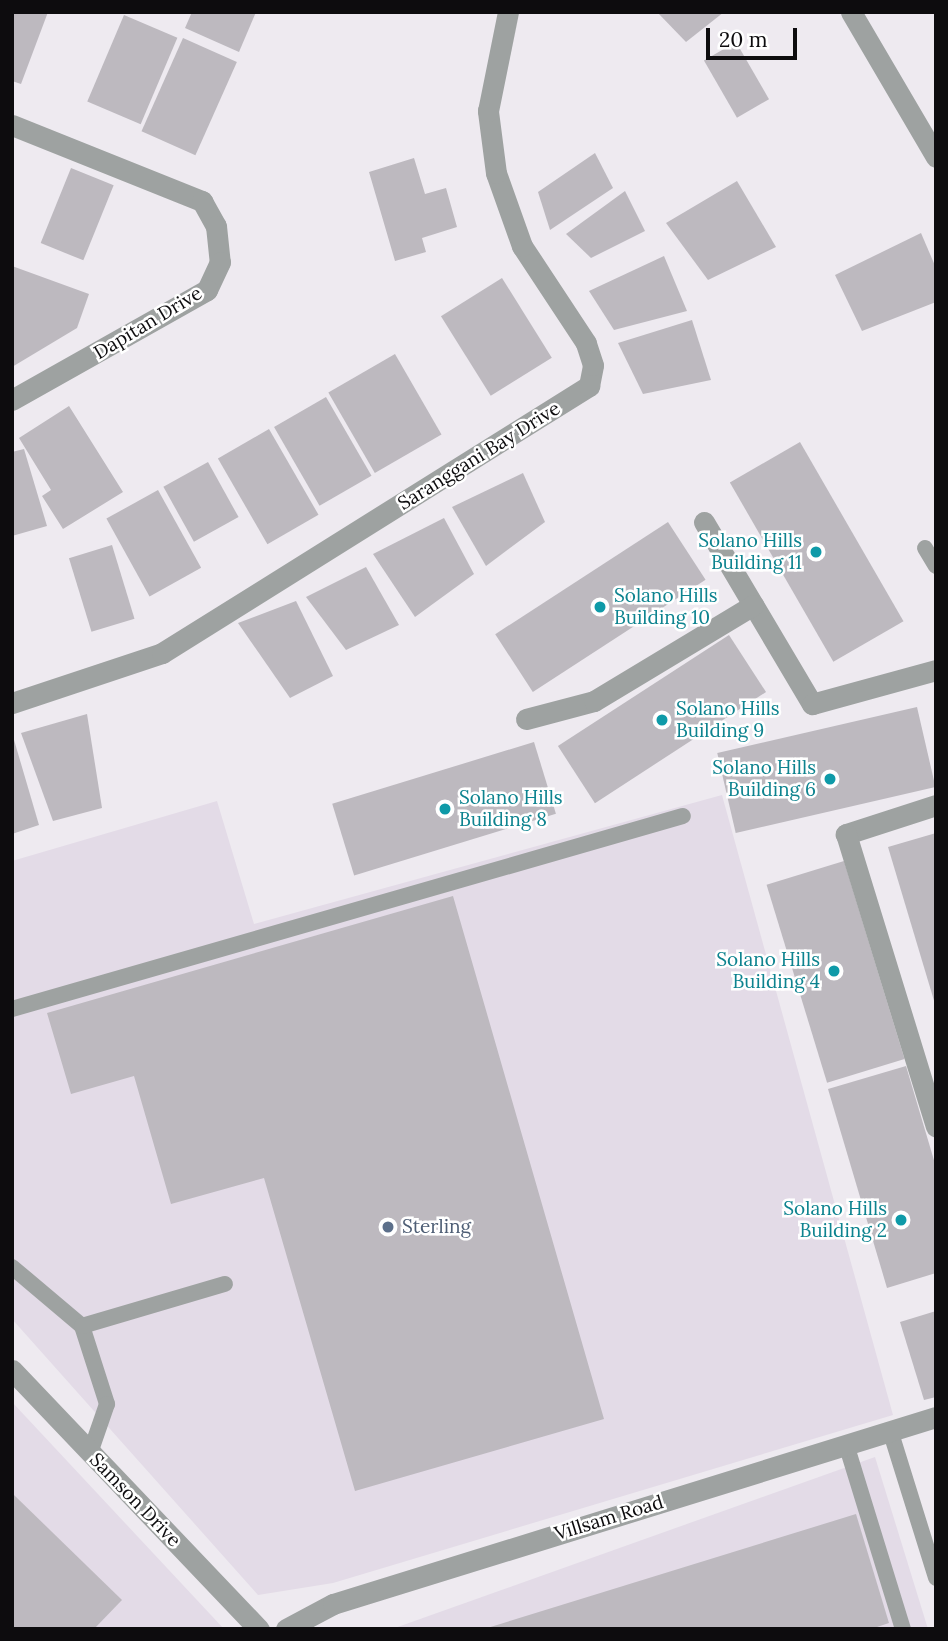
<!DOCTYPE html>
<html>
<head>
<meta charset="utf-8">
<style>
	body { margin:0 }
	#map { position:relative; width:948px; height:1641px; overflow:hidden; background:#eeeaf0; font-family:Lora,serif }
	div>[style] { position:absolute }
	.built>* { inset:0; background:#e3dbe7 }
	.building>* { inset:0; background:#bdb9bf; transform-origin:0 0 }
	.lane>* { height:16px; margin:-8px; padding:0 8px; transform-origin:8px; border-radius:8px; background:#9ea2a1 }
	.street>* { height:21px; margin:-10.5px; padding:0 10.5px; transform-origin:10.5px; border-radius:10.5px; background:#9ea2a1 }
	.dots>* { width:19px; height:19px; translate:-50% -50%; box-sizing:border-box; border:4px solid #fff; border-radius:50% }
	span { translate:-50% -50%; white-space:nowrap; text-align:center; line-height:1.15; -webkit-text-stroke:5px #fff; paint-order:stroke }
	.street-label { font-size:19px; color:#0d0c0e }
	.culture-label { font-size:19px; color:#0d838f }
	.right { translate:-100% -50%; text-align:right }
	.left { translate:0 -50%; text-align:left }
	.service-label { font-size:19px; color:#4e5e75 }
	.frame { position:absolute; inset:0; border:14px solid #0d0c0e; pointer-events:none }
	.scale { position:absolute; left:706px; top:28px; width:91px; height:32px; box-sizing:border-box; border:4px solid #0d0c0e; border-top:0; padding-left:9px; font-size:21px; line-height:24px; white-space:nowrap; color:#0d0c0e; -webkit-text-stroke:5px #fff; paint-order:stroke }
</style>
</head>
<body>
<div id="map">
	<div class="built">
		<i style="clip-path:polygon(722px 795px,893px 1415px,333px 1583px,258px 1595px,12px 1319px,12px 861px,217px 801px,254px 924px)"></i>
		<i style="clip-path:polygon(12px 1402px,224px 1629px,12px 1629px)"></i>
		<i style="clip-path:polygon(875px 1457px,928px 1629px,392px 1629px)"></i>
	</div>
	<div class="building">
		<i style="clip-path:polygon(12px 12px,48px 12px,21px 84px,12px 81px)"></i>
		<i style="clip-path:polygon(192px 12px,256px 12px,239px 52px,185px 28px)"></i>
		<i style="clip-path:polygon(657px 12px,724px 12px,686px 42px)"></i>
		<i style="left:124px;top:15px;width:58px;height:94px;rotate:23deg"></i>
		<i style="left:183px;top:38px;width:59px;height:102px;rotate:24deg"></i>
		<i style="left:736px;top:42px;width:66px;height:37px;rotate:60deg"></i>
		<i style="clip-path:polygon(595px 153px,613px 188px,550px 230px,538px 192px)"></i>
		<i style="clip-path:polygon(414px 158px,425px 194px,446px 188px,457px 227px,422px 238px,426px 252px,395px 261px,369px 172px)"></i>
		<i style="left:71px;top:168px;width:46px;height:81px;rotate:22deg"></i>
		<i style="clip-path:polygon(737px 181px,776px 247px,708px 280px,666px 223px)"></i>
		<i style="clip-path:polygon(625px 191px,645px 231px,591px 258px,566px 234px)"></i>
		<i style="clip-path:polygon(921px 233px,936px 268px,936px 302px,862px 331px,835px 275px)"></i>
		<i style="clip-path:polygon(664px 256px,687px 311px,614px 330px,589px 291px)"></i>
		<i style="clip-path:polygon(12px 266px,89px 294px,77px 328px,12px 367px)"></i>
		<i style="left:502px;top:278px;width:94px;height:72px;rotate:58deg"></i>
		<i style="clip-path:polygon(692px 320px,711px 380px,643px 394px,618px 343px)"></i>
		<i style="left:395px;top:354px;width:93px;height:77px;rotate:60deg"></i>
		<i style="left:326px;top:397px;width:91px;height:60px;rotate:60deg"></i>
		<i style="clip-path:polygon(69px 406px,123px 492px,63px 529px,42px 496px,51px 490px,19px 438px)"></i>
		<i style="left:269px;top:429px;width:99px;height:59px;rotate:60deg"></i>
		<i style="left:800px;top:442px;width:207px;height:81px;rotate:60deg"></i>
		<i style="clip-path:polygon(24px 449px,47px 526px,12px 536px,12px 452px)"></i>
		<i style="left:208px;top:462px;width:63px;height:51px;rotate:61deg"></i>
		<i style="clip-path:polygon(523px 473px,545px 522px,486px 566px,452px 507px)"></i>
		<i style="left:158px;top:490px;width:89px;height:59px;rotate:61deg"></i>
		<i style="clip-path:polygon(444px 518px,474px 574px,415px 617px,373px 554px)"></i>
		<i style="left:668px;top:522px;width:69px;height:206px;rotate:57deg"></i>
		<i style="left:112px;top:545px;width:77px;height:45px;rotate:73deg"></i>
		<i style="clip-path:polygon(366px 567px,399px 625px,346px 650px,306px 597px)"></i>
		<i style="clip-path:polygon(296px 601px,333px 676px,290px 698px,238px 623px)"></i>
		<i style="left:729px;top:635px;width:68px;height:204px;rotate:57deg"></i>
		<i style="left:917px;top:707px;width:82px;height:205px;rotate:77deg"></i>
		<i style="clip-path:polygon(87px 714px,102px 808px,53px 821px,21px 733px)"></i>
		<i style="clip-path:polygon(12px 733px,39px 825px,12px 834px)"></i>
		<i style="left:534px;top:742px;width:75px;height:211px;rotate:73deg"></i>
		<i style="clip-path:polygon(936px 833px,936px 1004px,935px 1004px,888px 847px)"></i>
		<i style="left:844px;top:861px;width:207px;height:81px;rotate:73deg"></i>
		<i style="clip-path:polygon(453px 896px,604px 1419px,355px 1491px,264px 1178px,171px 1204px,134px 1076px,71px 1094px,47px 1013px)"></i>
		<i style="clip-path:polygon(906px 1066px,936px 1167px,936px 1273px,887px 1288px,828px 1089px)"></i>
		<i style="clip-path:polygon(936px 1311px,936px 1397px,924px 1400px,900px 1322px)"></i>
		<i style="clip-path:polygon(14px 1495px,122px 1600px,94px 1629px,12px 1629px)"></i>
		<i style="clip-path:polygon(856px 1514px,889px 1623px,871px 1629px,484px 1629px)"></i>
	</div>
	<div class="lane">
		<i style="left:925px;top:548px;width:21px;rotate:59deg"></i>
		<i style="left:12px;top:1009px;width:698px;rotate:-16.05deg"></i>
		<i style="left:12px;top:1267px;width:92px;rotate:40.1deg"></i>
		<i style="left:82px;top:1326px;width:82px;rotate:72.2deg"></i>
		<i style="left:107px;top:1404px;width:52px;rotate:109.1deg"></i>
		<i style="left:82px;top:1326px;width:149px;rotate:-16.4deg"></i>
		<i style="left:890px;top:1430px;width:155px;rotate:72.7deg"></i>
		<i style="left:846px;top:1444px;width:194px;rotate:72.9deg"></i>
	</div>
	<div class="street">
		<i style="left:851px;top:12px;width:168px;rotate:59.6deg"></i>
		<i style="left:12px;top:125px;width:205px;rotate:21.8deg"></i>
		<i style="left:202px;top:201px;width:29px;rotate:61deg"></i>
		<i style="left:216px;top:226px;width:36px;rotate:84deg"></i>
		<i style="left:220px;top:262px;width:31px;rotate:115deg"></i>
		<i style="left:207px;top:290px;width:224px;rotate:150.6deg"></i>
		<i style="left:704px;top:522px;width:212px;rotate:59.3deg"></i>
		<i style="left:812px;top:704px;width:129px;rotate:-15.3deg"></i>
		<i style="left:12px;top:703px;width:158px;rotate:-18.4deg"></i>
		<i style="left:162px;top:653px;width:504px;rotate:-32.02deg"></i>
		<i style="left:589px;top:386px;width:21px;rotate:-79deg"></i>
		<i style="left:593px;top:365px;width:23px;rotate:-108deg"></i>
		<i style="left:586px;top:343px;width:116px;rotate:-123.4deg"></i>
		<i style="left:522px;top:246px;width:77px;rotate:-109.6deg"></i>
		<i style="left:496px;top:173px;width:63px;rotate:-97.4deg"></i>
		<i style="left:488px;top:111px;width:101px;rotate:-78.6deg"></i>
		<i style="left:526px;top:719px;width:70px;rotate:-14.8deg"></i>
		<i style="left:594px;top:701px;width:186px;rotate:-31.1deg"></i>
		<i style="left:936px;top:805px;width:95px;rotate:162.1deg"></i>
		<i style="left:846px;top:834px;width:306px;rotate:72.9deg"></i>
		<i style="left:12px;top:1370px;width:358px;rotate:46.4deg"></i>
		<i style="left:286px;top:1629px;width:53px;rotate:-28deg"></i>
		<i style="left:333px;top:1604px;width:631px;rotate:-17.23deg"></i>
	</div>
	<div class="dots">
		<i style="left:816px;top:552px;background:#0f9aa8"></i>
		<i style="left:600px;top:607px;background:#0f9aa8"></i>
		<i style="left:662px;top:720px;background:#0f9aa8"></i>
		<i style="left:830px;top:779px;background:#0f9aa8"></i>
		<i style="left:445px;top:809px;background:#0f9aa8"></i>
		<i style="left:834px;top:971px;background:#0f9aa8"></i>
		<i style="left:901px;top:1220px;background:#0f9aa8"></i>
		<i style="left:388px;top:1227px;background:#5c6f8a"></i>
	</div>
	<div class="street-label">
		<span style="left:148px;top:323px;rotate:-31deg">Dapitan Drive</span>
		<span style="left:479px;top:456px;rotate:-32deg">Saranggani Bay Drive</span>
		<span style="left:135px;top:1500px;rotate:46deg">Samson Drive</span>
		<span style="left:609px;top:1518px;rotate:-17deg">Villsam Road</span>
	</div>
	<div class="culture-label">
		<span class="right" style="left:802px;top:552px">Solano Hills<br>Building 11</span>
		<span class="left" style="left:614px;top:607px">Solano Hills<br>Building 10</span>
		<span class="left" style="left:676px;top:720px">Solano Hills<br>Building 9</span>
		<span class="right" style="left:816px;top:779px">Solano Hills<br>Building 6</span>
		<span class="left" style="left:459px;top:809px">Solano Hills<br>Building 8</span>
		<span class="right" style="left:820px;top:971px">Solano Hills<br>Building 4</span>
		<span class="right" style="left:887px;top:1220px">Solano Hills<br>Building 2</span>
	</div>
	<div class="service-label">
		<span class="left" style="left:402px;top:1227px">Sterling</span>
	</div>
	<div class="frame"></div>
	<div class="scale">20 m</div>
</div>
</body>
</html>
